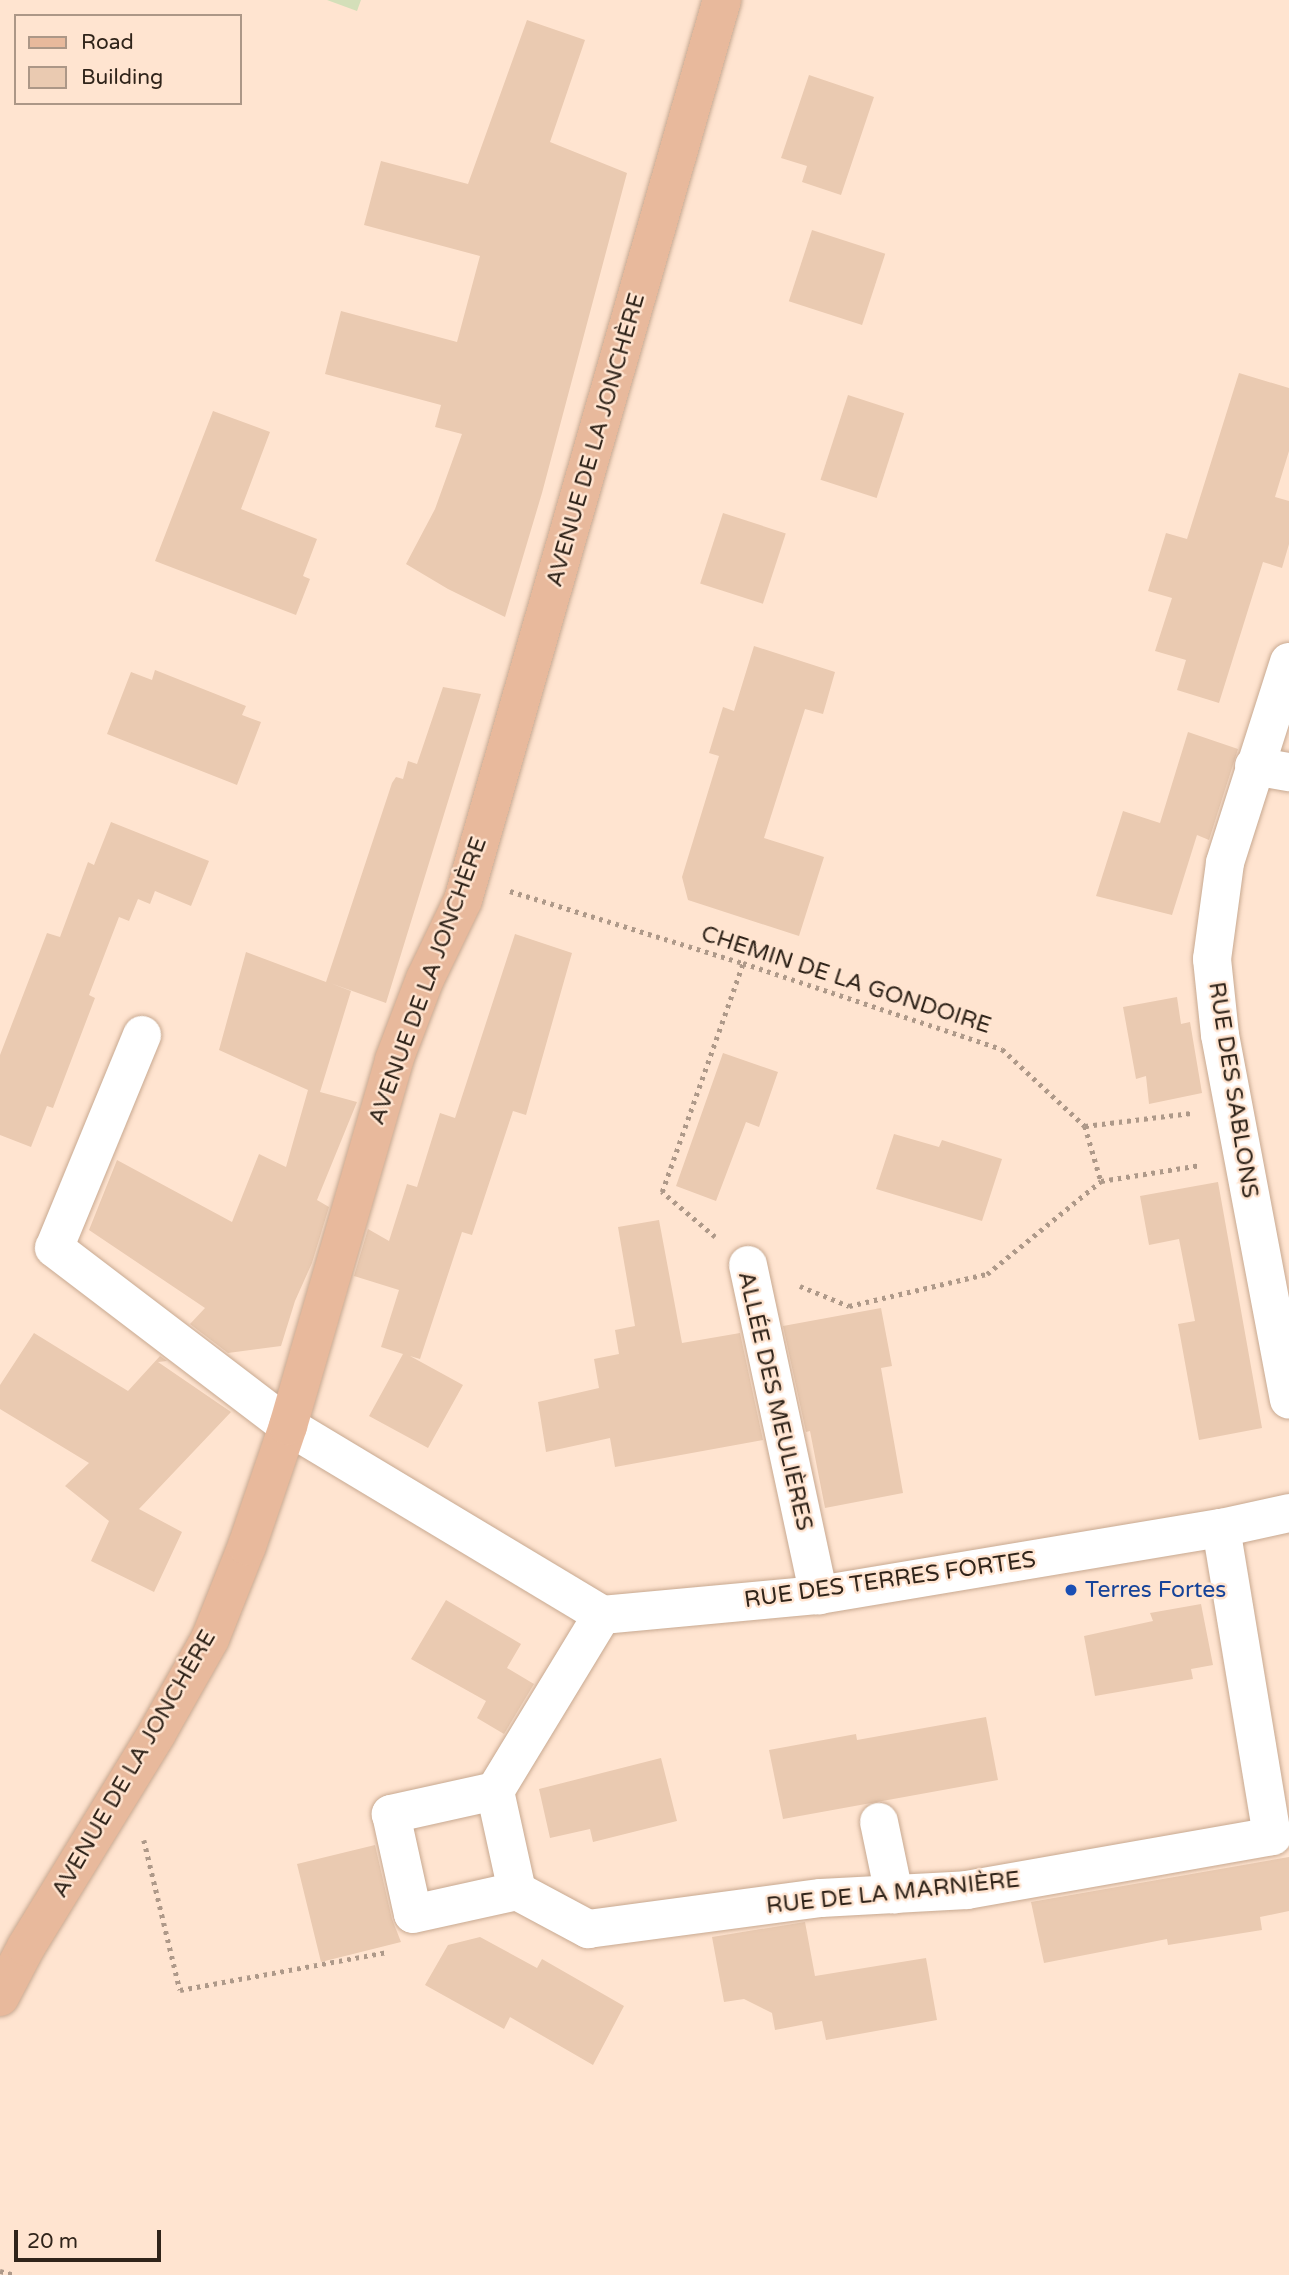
<!DOCTYPE html>
<html>
<head>
<meta charset="utf-8">
<style>
	body { margin:0 }
	#map { position:relative; width:1289px; height:2275px; overflow:hidden; background:#ffe4d0; font-family:"Varela Round",sans-serif }
	div>[style] { position:absolute }
	.green>* { inset:0; background:#d4dfb9 }
	.building>* { inset:0; background:#eacab1; transform-origin:0 0 }
	.path>* { height:4.5px; margin-top:-2.25px; transform-origin:0; background:repeating-linear-gradient(90deg,#ae9989 0 3.5px,transparent 0 8.5px) }
	.roads { filter:drop-shadow(0 0 2px #c8a991) drop-shadow(0 0 2px #c8a991) }
	.minor>* { height:38px; margin:-19px; padding:0 19px; transform-origin:19px; border-radius:19px; background:#fff }
	.major>* { height:38px; margin:-19px; padding:0 19px; transform-origin:19px; border-radius:19px; background:#e8b99c }
	.dots>* { width:19px; height:19px; translate:-50% -50%; box-sizing:border-box; border:4px solid #ffe4d0; border-radius:50% }
	span { translate:-50% -50%; white-space:nowrap; text-align:center; line-height:1.15; -webkit-text-stroke:5px #ffe4d0; paint-order:stroke }
	.street-label { font-size:23px; color:#30241a }
	.transit-label { font-size:23px; color:#164399 }
	.left { translate:0 -50%; text-align:left }
	.legend { position:absolute; left:14px; top:14px; width:228px; height:91px; box-sizing:border-box; background:#ffe4d0; border:2px solid #ac9787; margin:0; padding:9px 12px; list-style:none; font-size:21px; color:#30241a }
	.legend li { display:flex; align-items:center; gap:14px; height:35px }
	.legend b { width:35px; border:2px solid #ac9787 }
	.scale { position:absolute; left:14px; top:2230px; width:147px; height:32px; box-sizing:border-box; border:4px solid #30241a; border-top:0; padding-left:9px; font-size:21px; line-height:24px; white-space:nowrap; color:#30241a; -webkit-text-stroke:5px #ffe4d0; paint-order:stroke }
</style>
</head>
<body>
<div id="map">
	<div class="green">
		<i style="clip-path:polygon(327px 0,361px 0,357px 11px)"></i>
	</div>
	<div class="building">
		<i style="clip-path:polygon(527px 20px,585px 40px,550px 142px,627px 173px,542px 493px,505px 617px,448px 589px,406px 564px,435px 509px,462px 434px,435px 427px,441px 405px,325px 374px,341px 311px,457px 342px,480px 256px,364px 225px,381px 161px,468px 184px)"></i>
		<i style="clip-path:polygon(809px 75px,874px 97px,841px 195px,802px 182px,807px 166px,781px 158px)"></i>
		<i style="left:812px;top:230px;width:77px;height:75px;rotate:18deg"></i>
		<i style="clip-path:polygon(1239px 373px,1289px 388px,1289px 451px,1275px 497px,1289px 501px,1289px 544px,1282px 568px,1263px 562px,1219px 703px,1177px 690px,1186px 660px,1155px 651px,1172px 598px,1148px 591px,1166px 533px,1187px 539px)"></i>
		<i style="left:848px;top:395px;width:59px;height:89px;rotate:18deg"></i>
		<i style="clip-path:polygon(213px 411px,270px 432px,241px 509px,317px 539px,303px 576px,310px 579px,296px 615px,155px 561px)"></i>
		<i style="left:723px;top:513px;width:66px;height:74px;rotate:18deg"></i>
		<i style="clip-path:polygon(754px 646px,835px 672px,823px 714px,805px 709px,764px 838px,824px 857px,799px 936px,688px 900px,682px 877px,719px 756px,709px 753px,723px 707px,734px 711px)"></i>
		<i style="clip-path:polygon(155px 670px,246px 706px,242px 715px,261px 722px,237px 785px,107px 734px,131px 672px,152px 680px)"></i>
		<i style="clip-path:polygon(443px 687px,481px 694px,386px 1003px,330px 983px,351px 991px,320px 1092px,357px 1102px,317px 1200px,329px 1207px,312px 1263px,295px 1301px,281px 1346px,228px 1353px,190px 1324px,205px 1308px,89px 1230px,117px 1160px,232px 1222px,259px 1154px,286px 1167px,308px 1090px,219px 1050px,246px 952px,326px 982px,392px 783px,396px 777px,403px 779px,408px 761px,417px 764px)"></i>
		<i style="clip-path:polygon(1188px 732px,1238px 749px,1209px 840px,1197px 835px,1172px 915px,1096px 896px,1123px 811px,1160px 823px)"></i>
		<i style="clip-path:polygon(111px 822px,209px 861px,191px 906px,155px 891px,150px 904px,138px 899px,129px 921px,119px 917px,89px 995px,95px 998px,53px 1108px,47px 1106px,31px 1147px,0 1135px,0 1055px,47px 933px,60px 937px,88px 862px,94px 865px)"></i>
		<i style="clip-path:polygon(515px 934px,572px 953px,526px 1115px,513px 1111px,472px 1235px,462px 1232px,420px 1359px,410px 1356px,463px 1385px,428px 1448px,369px 1416px,403px 1354px,381px 1347px,399px 1290px,354px 1276px,368px 1229px,389px 1241px,407px 1184px,417px 1187px,440px 1113px,455px 1118px)"></i>
		<i style="clip-path:polygon(1177px 997px,1181px 1024px,1190px 1022px,1202px 1093px,1149px 1104px,1146px 1076px,1136px 1079px,1123px 1007px)"></i>
		<i style="clip-path:polygon(723px 1053px,778px 1072px,759px 1127px,746px 1122px,716px 1201px,676px 1186px)"></i>
		<i style="clip-path:polygon(894px 1134px,939px 1147px,942px 1140px,1002px 1159px,982px 1221px,876px 1189px)"></i>
		<i style="clip-path:polygon(1218px 1182px,1262px 1428px,1199px 1440px,1178px 1324px,1195px 1321px,1179px 1239px,1149px 1245px,1140px 1196px)"></i>
		<i style="clip-path:polygon(659px 1220px,682px 1343px,740px 1333px,763px 1440px,615px 1467px,610px 1438px,546px 1452px,538px 1402px,599px 1388px,594px 1359px,619px 1354px,615px 1330px,635px 1326px,618px 1227px)"></i>
		<i style="clip-path:polygon(881px 1308px,892px 1366px,881px 1368px,903px 1493px,825px 1508px,810px 1431px,806px 1432px,783px 1326px)"></i>
		<i style="clip-path:polygon(34px 1333px,128px 1391px,160px 1356px,167px 1361px,158px 1362px,231px 1412px,139px 1509px,182px 1532px,154px 1592px,91px 1561px,109px 1521px,65px 1486px,89px 1463px,0 1409px,0 1385px)"></i>
		<i style="clip-path:polygon(446px 1600px,521px 1644px,507px 1668px,534px 1684px,504px 1734px,477px 1718px,486px 1701px,411px 1659px)"></i>
		<i style="clip-path:polygon(1201px 1604px,1213px 1665px,1191px 1669px,1193px 1679px,1095px 1696px,1084px 1636px,1153px 1621px,1150px 1613px)"></i>
		<i style="clip-path:polygon(986px 1717px,998px 1780px,783px 1819px,769px 1750px,856px 1734px,857px 1740px)"></i>
		<i style="clip-path:polygon(661px 1758px,677px 1821px,593px 1842px,590px 1829px,550px 1838px,539px 1789px)"></i>
		<i style="clip-path:polygon(375px 1845px,392px 1919px,401px 1942px,321px 1962px,297px 1864px)"></i>
		<i style="clip-path:polygon(1289px 1857px,1289px 1911px,1260px 1917px,1262px 1930px,1168px 1945px,1167px 1939px,1044px 1963px,1031px 1902px)"></i>
		<i style="clip-path:polygon(805px 1922px,815px 1976px,926px 1958px,937px 2020px,826px 2040px,822px 2021px,775px 2030px,772px 2013px,744px 1999px,724px 2002px,712px 1937px)"></i>
		<i style="clip-path:polygon(480px 1937px,537px 1968px,542px 1959px,624px 2006px,593px 2065px,510px 2017px,504px 2029px,425px 1985px,448px 1945px)"></i>
	</div>
	<div class="path">
		<i style="left:510px;top:891px;width:244px;rotate:17.2deg"></i>
		<i style="left:743px;top:963px;width:273px;rotate:18.4deg"></i>
		<i style="left:1002px;top:1049px;width:113px;rotate:42.9deg"></i>
		<i style="left:1085px;top:1126px;width:107px;rotate:-7deg"></i>
		<i style="left:1085px;top:1126px;width:57px;rotate:73.8deg"></i>
		<i style="left:715px;top:1237px;width:70px;rotate:-139.7deg"></i>
		<i style="left:662px;top:1192px;width:243px;rotate:-70.5deg"></i>
		<i style="left:800px;top:1286px;width:53px;rotate:22.2deg"></i>
		<i style="left:849px;top:1306px;width:142px;rotate:-13.1deg"></i>
		<i style="left:987px;top:1274px;width:147px;rotate:-39.2deg"></i>
		<i style="left:1101px;top:1181px;width:101px;rotate:-9.1deg"></i>
		<i style="left:144px;top:1840px;width:154px;rotate:76.5deg"></i>
		<i style="left:180px;top:1990px;width:210px;rotate:-10.4deg"></i>
		<i style="left:0;top:2271px;width:16px;rotate:15deg"></i>
	</div>
	<div class="roads">
		<div class="minor">
			<i style="left:1289px;top:662px;width:211px;rotate:107.7deg"></i>
			<i style="left:1225px;top:863px;width:97px;rotate:97.7deg"></i>
			<i style="left:1212px;top:959px;width:76px;rotate:84deg"></i>
			<i style="left:1220px;top:1035px;width:371px;rotate:79.3deg"></i>
			<i style="left:1254px;top:766px;width:36px;rotate:10deg"></i>
			<i style="left:142px;top:1035px;width:230px;rotate:112.4deg"></i>
			<i style="left:54px;top:1248px;width:294px;rotate:37.3deg"></i>
			<i style="left:288px;top:1426px;width:366px;rotate:31deg"></i>
			<i style="left:602px;top:1615px;width:218px;rotate:-5.3deg"></i>
			<i style="left:819px;top:1595px;width:408px;rotate:-9.5deg"></i>
			<i style="left:1221px;top:1528px;width:70px;rotate:-12.4deg"></i>
			<i style="left:748px;top:1265px;width:338px;rotate:77.9deg"></i>
			<i style="left:602px;top:1615px;width:206px;rotate:121.3deg"></i>
			<i style="left:495px;top:1791px;width:102px;rotate:77.6deg"></i>
			<i style="left:517px;top:1891px;width:81px;rotate:28.2deg"></i>
			<i style="left:588px;top:1929px;width:235px;rotate:-7.6deg"></i>
			<i style="left:821px;top:1898px;width:146px;rotate:-3.1deg"></i>
			<i style="left:967px;top:1890px;width:310px;rotate:-10deg"></i>
			<i style="left:1272px;top:1836px;width:312px;rotate:-99.4deg"></i>
			<i style="left:495px;top:1791px;width:107px;rotate:167.5deg"></i>
			<i style="left:391px;top:1814px;width:102px;rotate:77.6deg"></i>
			<i style="left:413px;top:1914px;width:107px;rotate:-12.5deg"></i>
			<i style="left:879px;top:1822px;width:74px;rotate:78.2deg"></i>
		</div>
		<div class="major">
			<i style="left:0;top:1997px;width:56px;rotate:-62.5deg"></i>
			<i style="left:26px;top:1947px;width:251px;rotate:-58.5deg"></i>
			<i style="left:157px;top:1733px;width:108px;rotate:-60.6deg"></i>
			<i style="left:210px;top:1639px;width:100px;rotate:-68.3deg"></i>
			<i style="left:247px;top:1546px;width:127px;rotate:-71.1deg"></i>
			<i style="left:288px;top:1426px;width:381px;rotate:-73.8deg"></i>
			<i style="left:394px;top:1060px;width:87px;rotate:-69.1deg"></i>
			<i style="left:425px;top:979px;width:88px;rotate:-64.3deg"></i>
			<i style="left:463px;top:900px;width:937px;rotate:-73.95deg"></i>
		</div>
	</div>
	<div class="dots">
		<i style="left:1071px;top:1590px;background:#1a4fb4"></i>
	</div>
	<div class="street-label">
		<span style="left:596px;top:440px;rotate:-74deg">AVENUE DE LA JONCHÈRE</span>
		<span style="left:846px;top:980px;rotate:18deg">CHEMIN DE LA GONDOIRE</span>
		<span style="left:428px;top:981px;rotate:-70deg">AVENUE DE LA JONCHÈRE</span>
		<span style="left:1233px;top:1090px;rotate:81deg">RUE DES SABLONS</span>
		<span style="left:775px;top:1401px;rotate:77deg">ALLÉE DES MEULIÈRES</span>
		<span style="left:890px;top:1580px;rotate:-8deg">RUE DES TERRES FORTES</span>
		<span style="left:134px;top:1764px;rotate:-60deg">AVENUE DE LA JONCHÈRE</span>
		<span style="left:893px;top:1893px;rotate:-6deg">RUE DE LA MARNIÈRE</span>
	</div>
	<div class="transit-label">
		<span class="left" style="left:1085px;top:1590px">Terres Fortes</span>
	</div>
	<ul class="legend">
	<li><b style="height:9px;background:#e8b99c"></b>Road</li>
	<li><b style="height:19px;background:#eacab1"></b>Building</li>
	</ul>
	<div class="scale">20 m</div>
</div>
</body>
</html>
